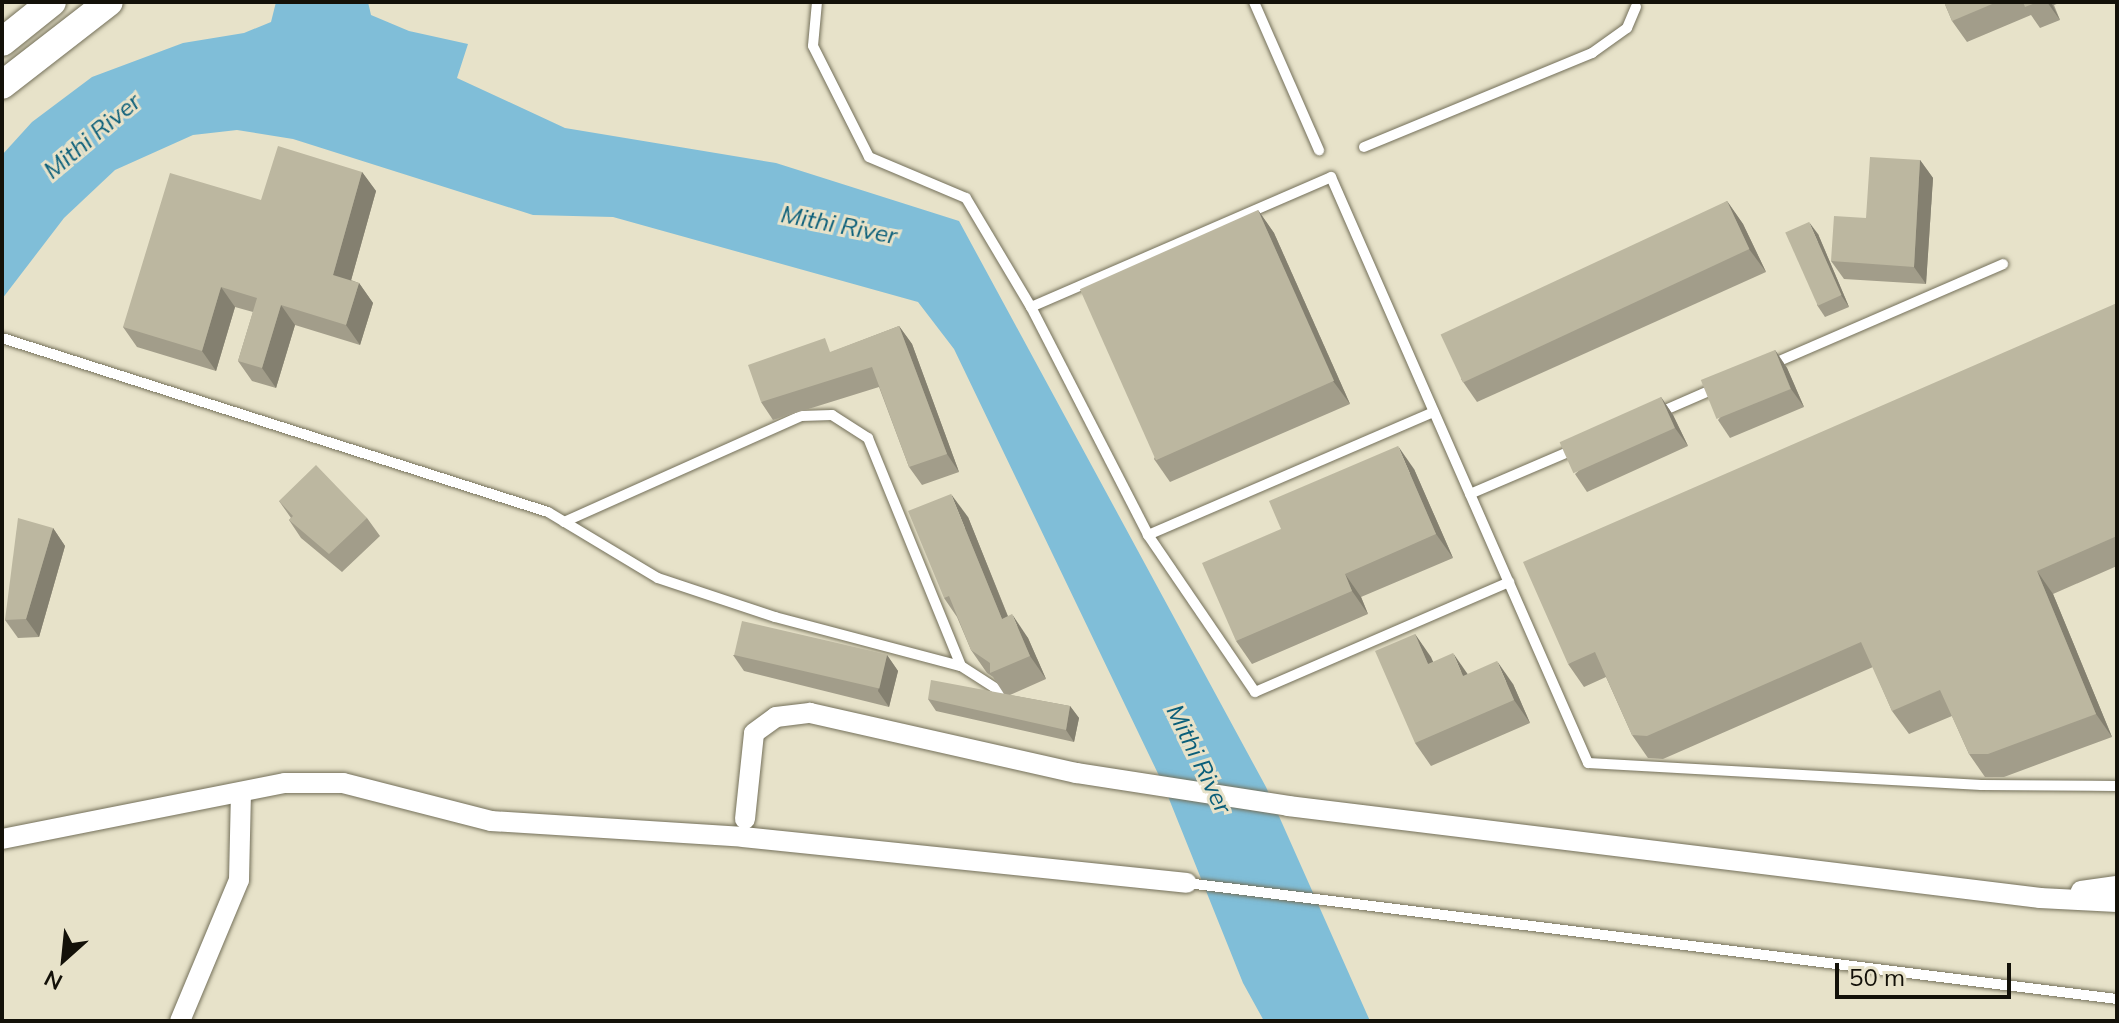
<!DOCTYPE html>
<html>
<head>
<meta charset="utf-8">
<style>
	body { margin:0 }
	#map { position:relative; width:2119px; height:1023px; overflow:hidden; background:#e7e2c9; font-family:Mulish,sans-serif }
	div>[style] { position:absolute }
	.water>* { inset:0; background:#80bed8 }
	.roads { filter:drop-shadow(0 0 2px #74705a) drop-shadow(0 0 2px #74705a) }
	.service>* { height:10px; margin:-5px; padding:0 5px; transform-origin:5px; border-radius:5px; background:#fff }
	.minor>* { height:20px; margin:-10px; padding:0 10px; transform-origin:10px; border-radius:10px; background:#fff }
	.secondary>* { height:28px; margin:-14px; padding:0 14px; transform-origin:14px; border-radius:14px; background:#fff }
	.wall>* { inset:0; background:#a29d8a }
	.shaded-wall>* { inset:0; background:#848070 }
	.building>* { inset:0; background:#bcb7a0; transform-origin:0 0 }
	span { translate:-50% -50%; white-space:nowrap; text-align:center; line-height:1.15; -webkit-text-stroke:6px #e7e2c9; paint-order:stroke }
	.water-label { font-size:24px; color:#0a5e79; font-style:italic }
	.frame { position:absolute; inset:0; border:4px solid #131109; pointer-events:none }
	.north { position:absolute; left:24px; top:919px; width:80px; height:80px; -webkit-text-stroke:6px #e7e2c9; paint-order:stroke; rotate:207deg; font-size:22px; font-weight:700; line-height:32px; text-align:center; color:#131109 }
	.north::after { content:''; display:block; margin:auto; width:28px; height:36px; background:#131109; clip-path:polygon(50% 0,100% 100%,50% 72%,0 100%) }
	.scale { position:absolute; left:1835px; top:963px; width:176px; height:36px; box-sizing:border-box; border:4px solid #131109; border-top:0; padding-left:10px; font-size:24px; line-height:28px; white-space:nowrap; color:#131109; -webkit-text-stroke:6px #e7e2c9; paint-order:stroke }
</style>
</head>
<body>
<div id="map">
	<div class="water">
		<i style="clip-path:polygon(276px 2px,368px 2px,371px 15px,409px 31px,468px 44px,457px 78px,565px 128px,776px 163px,959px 221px,1266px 787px,1370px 1021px,1264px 1021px,1243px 983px,1163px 784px,954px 349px,918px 302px,613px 217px,533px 215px,293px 139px,237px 130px,193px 135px,115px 170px,64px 218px,2px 299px,2px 155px,32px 122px,92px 77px,183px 43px,244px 33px,271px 22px)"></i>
	</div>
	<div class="roads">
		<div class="service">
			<i style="left:817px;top:2px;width:44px;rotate:95.2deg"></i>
			<i style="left:813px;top:46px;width:124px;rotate:63.2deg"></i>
			<i style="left:869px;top:157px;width:105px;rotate:22.9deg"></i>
			<i style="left:966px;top:198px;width:127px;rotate:59.2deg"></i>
			<i style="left:1031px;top:307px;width:256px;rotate:62.8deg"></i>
			<i style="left:1148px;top:535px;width:190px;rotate:55.7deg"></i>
			<i style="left:1255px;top:692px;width:277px;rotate:-23.4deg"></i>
			<i style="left:1254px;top:2px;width:162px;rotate:66.3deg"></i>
			<i style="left:1364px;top:147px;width:247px;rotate:-22.4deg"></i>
			<i style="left:1592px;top:53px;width:43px;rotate:-35.5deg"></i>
			<i style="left:1627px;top:28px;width:23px;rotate:-67deg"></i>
			<i style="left:1031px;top:307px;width:327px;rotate:-23.4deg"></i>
			<i style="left:1331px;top:177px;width:640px;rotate:66.32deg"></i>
			<i style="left:1588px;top:763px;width:394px;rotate:3.2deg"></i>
			<i style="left:1981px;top:785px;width:136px;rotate:0.4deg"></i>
			<i style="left:2px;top:338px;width:573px;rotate:17.68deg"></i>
			<i style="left:548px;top:512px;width:128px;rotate:31deg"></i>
			<i style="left:658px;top:578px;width:123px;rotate:18.4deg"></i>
			<i style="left:775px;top:617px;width:192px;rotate:14.8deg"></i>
			<i style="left:961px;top:666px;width:46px;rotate:32.7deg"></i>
			<i style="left:1770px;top:365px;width:254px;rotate:-23.4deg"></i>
			<i style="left:1656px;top:414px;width:68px;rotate:-23.5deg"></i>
			<i style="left:1470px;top:494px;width:114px;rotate:-23.2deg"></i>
			<i style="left:564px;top:522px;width:260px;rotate:-24.1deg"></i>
			<i style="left:801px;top:416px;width:31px;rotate:-2deg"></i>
			<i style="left:832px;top:415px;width:43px;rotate:32.6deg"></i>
			<i style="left:868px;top:438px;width:246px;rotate:67.8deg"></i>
			<i style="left:1148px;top:535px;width:311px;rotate:-23.3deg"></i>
			<i style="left:1187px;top:883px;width:937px;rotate:7.11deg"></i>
		</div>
		<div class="minor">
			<i style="left:745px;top:819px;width:86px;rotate:-84deg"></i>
			<i style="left:754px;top:733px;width:27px;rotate:-36deg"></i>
			<i style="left:776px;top:717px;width:34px;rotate:-7deg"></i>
			<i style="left:810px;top:713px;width:273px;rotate:12.7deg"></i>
			<i style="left:1076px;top:773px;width:215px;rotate:8.8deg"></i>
			<i style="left:1288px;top:806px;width:758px;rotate:6.97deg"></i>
			<i style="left:2040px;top:898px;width:77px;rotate:3deg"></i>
			<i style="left:2px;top:839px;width:288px;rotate:-11.2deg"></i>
			<i style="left:285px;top:783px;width:58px"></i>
			<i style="left:343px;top:783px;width:153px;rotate:14.4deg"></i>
			<i style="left:491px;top:821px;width:253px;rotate:3.6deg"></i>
			<i style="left:743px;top:837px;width:446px;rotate:5.9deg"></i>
			<i style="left:2081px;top:891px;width:36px;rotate:-8deg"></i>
			<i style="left:180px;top:1021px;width:153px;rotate:-67.3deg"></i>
			<i style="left:239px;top:880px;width:87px;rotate:-88.7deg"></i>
		</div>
		<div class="secondary">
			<i style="left:2px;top:42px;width:64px;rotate:-38.7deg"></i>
			<i style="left:2px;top:85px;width:135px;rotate:-37.8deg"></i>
		</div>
	</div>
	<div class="wall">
		<i style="clip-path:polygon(1944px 2px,2062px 2px,2054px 5px,2060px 20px,2040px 28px,2031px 15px,1967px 42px,1952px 21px)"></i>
		<i style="clip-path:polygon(1920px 160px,1933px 178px,1926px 284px,1844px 279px,1831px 261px,1866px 218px)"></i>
		<i style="clip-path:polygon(362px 172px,376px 191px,351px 280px,359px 283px,373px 303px,360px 345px,295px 325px,276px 388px,252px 381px,238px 361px,253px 312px,235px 307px,216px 371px,137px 347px,123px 327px,261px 200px)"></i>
		<i style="clip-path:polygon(1727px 201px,1743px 224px,1766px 272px,1477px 402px,1461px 379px)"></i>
		<i style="clip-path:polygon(1258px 210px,1274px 233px,1350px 404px,1170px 482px,1154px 459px)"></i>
		<i style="clip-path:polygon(1818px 234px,1849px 307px,1825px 317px,1817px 305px)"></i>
		<i style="clip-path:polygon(2117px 303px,2117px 566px,2053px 594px,2112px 737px,2004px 777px,1985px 777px,1969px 754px,1952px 716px,1909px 734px,1892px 711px,1873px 667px,1663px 759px,1648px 758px,1632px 735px,1606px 677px,1584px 687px,1568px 664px)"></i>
		<i style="clip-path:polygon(899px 326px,912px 344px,959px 472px,922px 485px,909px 467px,879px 387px,773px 420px,761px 402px,834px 351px)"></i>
		<i style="clip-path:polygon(1775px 350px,1787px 368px,1804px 407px,1730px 438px,1718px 420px)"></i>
		<i style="clip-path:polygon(1661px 397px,1673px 415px,1688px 446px,1587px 492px,1575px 474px)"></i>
		<i style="clip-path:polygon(1414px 469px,1453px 558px,1361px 597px,1368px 614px,1252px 664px,1236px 641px)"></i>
		<i style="clip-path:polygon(279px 501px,367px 518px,380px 536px,342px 572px,301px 538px,289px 520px,291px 518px)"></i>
		<i style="clip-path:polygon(968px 517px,1008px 616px,1028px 638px,1046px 679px,1010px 695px,1070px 706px,1079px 718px,1074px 742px,936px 711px,928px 699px,1004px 694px,993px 677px,987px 673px,971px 650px,957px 617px,944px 598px)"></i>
		<i style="clip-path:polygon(53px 528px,65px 546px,39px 637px,18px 638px,5px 620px)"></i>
		<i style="clip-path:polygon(1415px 634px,1433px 662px,1467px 674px,1513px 684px,1530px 723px,1431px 766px,1415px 743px)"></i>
		<i style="clip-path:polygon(733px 655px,887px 655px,898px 671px,889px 707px,744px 671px)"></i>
	</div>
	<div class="shaded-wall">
		<i style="clip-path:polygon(2047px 2px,2051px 2px,2060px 20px)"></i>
		<i style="clip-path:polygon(1920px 160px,1933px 178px,1926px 284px,1914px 267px)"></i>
		<i style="clip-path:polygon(362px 172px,376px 191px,347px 295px,333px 275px)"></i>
		<i style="clip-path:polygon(1727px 201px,1743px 224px,1766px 272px,1749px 249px)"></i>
		<i style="clip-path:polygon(1258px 210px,1274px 233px,1350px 404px,1333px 381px)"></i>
		<i style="clip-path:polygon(1809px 222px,1818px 234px,1849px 307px,1841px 295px)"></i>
		<i style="clip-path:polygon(359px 283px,373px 303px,360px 345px,346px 325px)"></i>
		<i style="clip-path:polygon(221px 287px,235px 307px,216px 371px,202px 351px)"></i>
		<i style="clip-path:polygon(281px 305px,295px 325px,276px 388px,262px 368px)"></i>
		<i style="clip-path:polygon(899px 326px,912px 344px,959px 472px,947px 454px)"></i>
		<i style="clip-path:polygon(1775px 350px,1787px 368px,1804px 407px,1791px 389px)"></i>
		<i style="clip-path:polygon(1661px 397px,1673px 415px,1688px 446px,1675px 428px)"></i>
		<i style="clip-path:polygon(1398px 446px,1414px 469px,1453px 558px,1436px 534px)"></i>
		<i style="clip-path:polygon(951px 494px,968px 517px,1018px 642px,1002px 619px)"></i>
		<i style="clip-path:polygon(53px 528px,65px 546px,39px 637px,26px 619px)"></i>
		<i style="clip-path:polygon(2037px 571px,2053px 594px,2112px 737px,2096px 714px)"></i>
		<i style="clip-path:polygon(1345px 574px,1361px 597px,1368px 614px,1352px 591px)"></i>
		<i style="clip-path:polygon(1012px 614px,1028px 638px,1046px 679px,1030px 656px)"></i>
		<i style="clip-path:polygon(1415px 634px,1431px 657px,1444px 687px,1428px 664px)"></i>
		<i style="clip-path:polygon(1453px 653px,1469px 676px,1463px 676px)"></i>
		<i style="clip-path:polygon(887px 655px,898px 671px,889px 707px,878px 691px)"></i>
		<i style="clip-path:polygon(1497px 661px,1513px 684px,1530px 723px,1514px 700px)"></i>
		<i style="clip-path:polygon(1070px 706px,1079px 718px,1074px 742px,1066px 730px)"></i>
	</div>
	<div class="building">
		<i style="clip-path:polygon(1944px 2px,1997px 2px,1952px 21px)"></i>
		<i style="clip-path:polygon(2023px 2px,2038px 2px,2025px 7px)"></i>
		<i style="clip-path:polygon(278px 146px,362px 172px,333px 275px,359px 283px,346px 325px,281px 305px,262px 368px,238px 361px,257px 298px,221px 287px,202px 351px,123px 327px,170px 173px,261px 200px)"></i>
		<i style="clip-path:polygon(1870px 157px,1920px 160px,1914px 267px,1831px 261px,1834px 216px,1866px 218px)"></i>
		<i style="left:1727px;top:201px;width:53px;height:316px;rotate:65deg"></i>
		<i style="left:1258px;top:210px;width:187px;height:195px;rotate:66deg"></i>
		<i style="left:1809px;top:222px;width:80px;height:26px;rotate:66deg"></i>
		<i style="clip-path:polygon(2117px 303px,2117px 536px,2037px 571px,2096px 714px,1988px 754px,1969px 754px,1940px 690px,1892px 711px,1861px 642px,1647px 736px,1632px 735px,1595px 652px,1568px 664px,1523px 562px)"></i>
		<i style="clip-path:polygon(899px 326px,947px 454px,909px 467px,872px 367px,761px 402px,748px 365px,825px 338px,830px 352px)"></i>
		<i style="left:1775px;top:350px;width:42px;height:80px;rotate:68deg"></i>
		<i style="left:1661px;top:397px;width:34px;height:111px;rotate:66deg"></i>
		<i style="clip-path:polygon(1398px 446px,1436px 534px,1345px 574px,1352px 591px,1236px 641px,1202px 563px,1281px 529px,1269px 501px)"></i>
		<i style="clip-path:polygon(316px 465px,367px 518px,329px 554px,289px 520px,293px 516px,279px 501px)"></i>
		<i style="clip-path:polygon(951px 494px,1002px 619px,1012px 614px,1030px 656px,990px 673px,990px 663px,971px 650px,949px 596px,944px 598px,908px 511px)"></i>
		<i style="clip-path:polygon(18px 518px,53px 528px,26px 619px,5px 620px)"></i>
		<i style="left:742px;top:621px;width:149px;height:35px;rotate:13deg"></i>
		<i style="clip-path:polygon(1415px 634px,1428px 664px,1453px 653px,1463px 676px,1497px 661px,1514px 700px,1415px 743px,1375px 651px)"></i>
		<i style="clip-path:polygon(931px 680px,1070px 706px,1066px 730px,928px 699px)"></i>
	</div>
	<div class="water-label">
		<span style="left:92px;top:136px;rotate:-40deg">Mithi River</span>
		<span style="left:839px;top:225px;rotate:11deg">Mithi River</span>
		<span style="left:1199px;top:759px;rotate:64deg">Mithi River</span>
	</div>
	<div class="frame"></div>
	<div class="north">N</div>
	<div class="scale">50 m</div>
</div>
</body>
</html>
